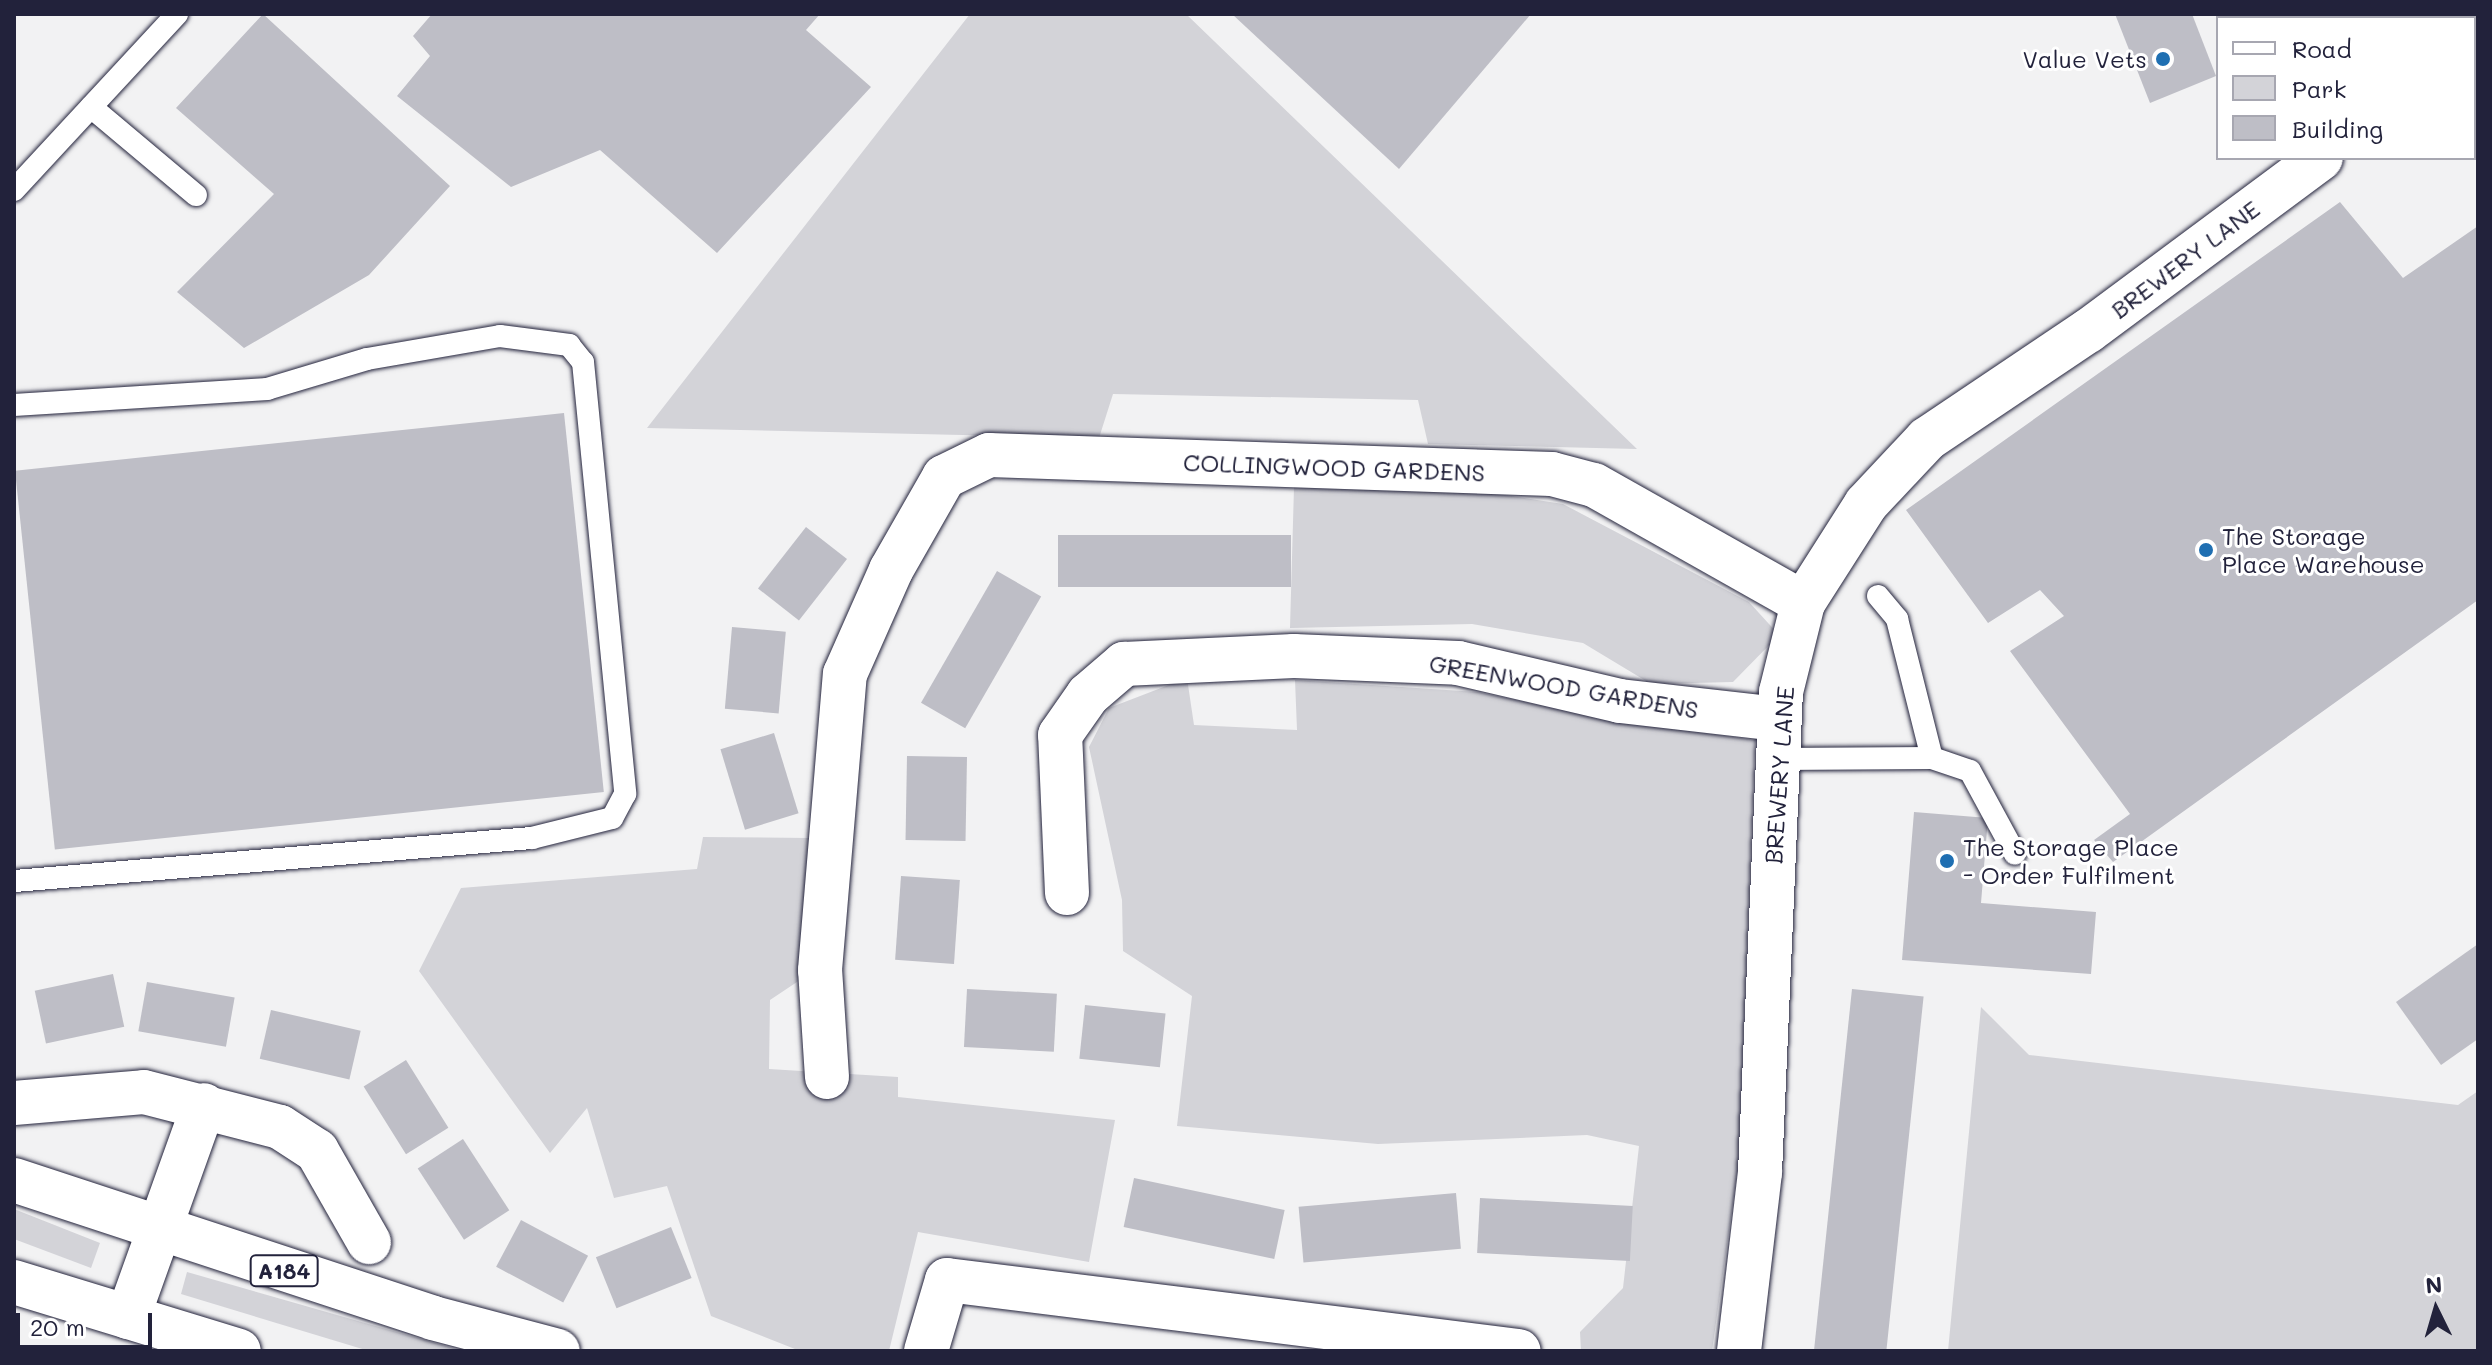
<!DOCTYPE html>
<html>
<head>
<meta charset="utf-8">
<style>
	body { margin:0 }
	#map { position:relative; width:2492px; height:1365px; overflow:hidden; background:#f2f2f3; font-family:Mali,sans-serif }
	div>[style] { position:absolute }
	.green>* { inset:0; background:#d3d3d8 }
	.building>* { inset:0; background:#bebec6; transform-origin:0 0 }
	.roads { filter:drop-shadow(0 0 2px #22223b) drop-shadow(0 0 2px #22223b) }
	.lane>* { height:22px; margin:-11px; padding:0 11px; transform-origin:11px; border-radius:11px; background:#fff }
	.street>* { height:44px; margin:-22px; padding:0 22px; transform-origin:22px; border-radius:22px; background:#fff }
	.highway>* { height:44px; margin:-22px; padding:0 22px; transform-origin:22px; border-radius:22px; background:#fff }
	.dots>* { width:22px; height:22px; translate:-50% -50%; box-sizing:border-box; border:4px solid #fff; border-radius:50% }
	span { translate:-50% -50%; white-space:nowrap; text-align:center; line-height:1.15; -webkit-text-stroke:6px #fff; paint-order:stroke }
	.shield-label span { padding:2px 6px; background:#fff; border:2px solid; border-radius:6px; -webkit-text-stroke-width:0 }
	.shield-label { font-size:22px; color:#22223b; font-weight:700 }
	.poi-label { font-size:24px; color:#22223b }
	.right { translate:-100% -50%; text-align:right }
	.left { translate:0 -50%; text-align:left }
	.street-label { font-size:24px; color:#22223b }
	.frame { position:absolute; inset:0; border:16px solid #22223b; pointer-events:none }
	.legend { position:absolute; left:2216px; top:16px; width:260px; height:144px; box-sizing:border-box; background:#fff; border:2px solid #a7a7b1; margin:0; padding:10px 14px; list-style:none; font-size:24px; color:#22223b }
	.legend li { display:flex; align-items:center; gap:16px; height:40px }
	.legend b { width:40px; border:2px solid #a7a7b1 }
	.north { position:absolute; left:2396px; top:1269px; width:80px; height:80px; -webkit-text-stroke:6px #fff; paint-order:stroke; rotate:355deg; font-size:22px; font-weight:700; line-height:32px; text-align:center; color:#22223b }
	.north::after { content:''; display:block; margin:auto; width:28px; height:36px; background:#22223b; clip-path:polygon(50% 0,100% 100%,50% 72%,0 100%) }
	.scale { position:absolute; left:16px; top:1313px; width:136px; height:36px; box-sizing:border-box; border:4px solid #22223b; border-top:0; padding-left:10px; font-size:24px; line-height:28px; white-space:nowrap; color:#22223b; -webkit-text-stroke:6px #fff; paint-order:stroke }
</style>
</head>
<body>
<div id="map">
	<div class="green">
		<i style="clip-path:polygon(970px 14px,1186px 14px,1637px 449px,1428px 444px,1418px 400px,1113px 394px,1099px 438px,647px 428px)"></i>
		<i style="clip-path:polygon(1294px 487px,1460px 488px,1563px 504px,1749px 602px,1779px 635px,1733px 682px,1651px 684px,1583px 643px,1472px 624px,1290px 628px)"></i>
		<i style="clip-path:polygon(1187px 678px,1194px 725px,1297px 730px,1295px 680px,1477px 692px,1618px 721px,1755px 740px,1738px 1167px,1712px 1351px,1581px 1351px,1580px 1332px,1623px 1288px,1639px 1146px,1587px 1135px,1378px 1144px,1177px 1126px,1192px 996px,1123px 951px,1122px 900px,1089px 747px,1109px 708px)"></i>
		<i style="clip-path:polygon(703px 837px,809px 838px,803px 978px,770px 1000px,769px 1069px,898px 1077px,898px 1097px,1115px 1120px,1089px 1262px,918px 1232px,889px 1351px,800px 1351px,711px 1316px,667px 1186px,614px 1198px,587px 1108px,550px 1153px,419px 971px,461px 888px,697px 869px)"></i>
		<i style="clip-path:polygon(1981px 1007px,2029px 1055px,2458px 1105px,2478px 1091px,2478px 1351px,1948px 1351px)"></i>
		<i style="clip-path:polygon(14px 1209px,100px 1243px,91px 1268px,14px 1239px)"></i>
		<i style="clip-path:polygon(187px 1272px,463px 1351px,369px 1351px,181px 1294px)"></i>
	</div>
	<div class="building">
		<i style="clip-path:polygon(263px 14px,450px 186px,369px 275px,244px 348px,177px 292px,274px 194px,176px 108px)"></i>
		<i style="clip-path:polygon(432px 14px,820px 14px,806px 30px,871px 87px,717px 253px,600px 150px,511px 187px,397px 96px,430px 56px,413px 36px)"></i>
		<i style="clip-path:polygon(1232px 14px,1531px 14px,1399px 169px)"></i>
		<i style="clip-path:polygon(2115px 14px,2192px 14px,2216px 76px,2150px 103px)"></i>
		<i style="clip-path:polygon(2329px 14px,2375px 14px,2366px 18px)"></i>
		<i style="clip-path:polygon(2340px 202px,2403px 278px,2478px 226px,2478px 600px,2113px 862px,2094px 840px,2130px 814px,2010px 651px,2064px 616px,2040px 590px,1988px 623px,1906px 510px)"></i>
		<i style="left:564px;top:413px;width:381px;height:552px;rotate:84deg"></i>
		<i style="left:806px;top:527px;width:52px;height:78px;rotate:38deg"></i>
		<i style="left:1058px;top:535px;width:233px;height:52px"></i>
		<i style="left:997px;top:571px;width:51px;height:152px;rotate:30deg"></i>
		<i style="left:732px;top:627px;width:54px;height:82px;rotate:5deg"></i>
		<i style="left:774px;top:733px;width:84px;height:56px;rotate:73deg"></i>
		<i style="left:907px;top:756px;width:60px;height:84px;rotate:1deg"></i>
		<i style="clip-path:polygon(1914px 812px,1988px 818px,1981px 903px,2096px 912px,2091px 974px,1902px 960px)"></i>
		<i style="left:901px;top:876px;width:59px;height:84px;rotate:4deg"></i>
		<i style="clip-path:polygon(2478px 944px,2478px 1039px,2441px 1065px,2396px 1002px)"></i>
		<i style="left:113px;top:974px;width:54px;height:80px;rotate:78deg"></i>
		<i style="left:147px;top:982px;width:89px;height:50px;rotate:10deg"></i>
		<i style="left:967px;top:989px;width:90px;height:58px;rotate:3deg"></i>
		<i style="left:1852px;top:989px;width:72px;height:364px;rotate:6deg"></i>
		<i style="left:1085px;top:1005px;width:81px;height:54px;rotate:6deg"></i>
		<i style="left:271px;top:1010px;width:92px;height:50px;rotate:13deg"></i>
		<i style="left:406px;top:1060px;width:80px;height:50px;rotate:58deg"></i>
		<i style="left:463px;top:1139px;width:85px;height:54px;rotate:57deg"></i>
		<i style="left:1134px;top:1178px;width:154px;height:50px;rotate:12deg"></i>
		<i style="left:1456px;top:1193px;width:56px;height:158px;rotate:85deg"></i>
		<i style="left:1480px;top:1198px;width:153px;height:55px;rotate:3deg"></i>
		<i style="left:521px;top:1220px;width:76px;height:53px;rotate:28deg"></i>
		<i style="left:671px;top:1227px;width:55px;height:81px;rotate:68deg"></i>
	</div>
	<div class="roads">
		<div class="lane">
			<i style="left:2258px;top:14px;width:4px;rotate:63deg"></i>
			<i style="left:91px;top:107px;width:137px;rotate:40deg"></i>
			<i style="left:14px;top:190px;width:240px;rotate:-47.2deg"></i>
			<i style="left:14px;top:405px;width:254px;rotate:-3.6deg"></i>
			<i style="left:267px;top:389px;width:104px;rotate:-16.7deg"></i>
			<i style="left:367px;top:359px;width:135px;rotate:-9.8deg"></i>
			<i style="left:500px;top:336px;width:70px;rotate:7.4deg"></i>
			<i style="left:569px;top:345px;width:22px;rotate:51deg"></i>
			<i style="left:583px;top:362px;width:434px;rotate:84.4deg"></i>
			<i style="left:625px;top:794px;width:27px;rotate:118deg"></i>
			<i style="left:612px;top:818px;width:82px;rotate:166deg"></i>
			<i style="left:532px;top:838px;width:520px;rotate:175.25deg"></i>
			<i style="left:1878px;top:596px;width:30px;rotate:50deg"></i>
			<i style="left:1897px;top:619px;width:143px;rotate:75.9deg"></i>
			<i style="left:1777px;top:759px;width:155px;rotate:-0.4deg"></i>
			<i style="left:1932px;top:758px;width:40px;rotate:18.9deg"></i>
			<i style="left:1970px;top:771px;width:94px;rotate:61.5deg"></i>
		</div>
		<div class="street">
			<i style="left:2474px;top:54px;width:4px;rotate:-27deg"></i>
			<i style="left:1067px;top:893px;width:158px;rotate:-92.5deg"></i>
			<i style="left:1060px;top:735px;width:49px;rotate:-55deg"></i>
			<i style="left:1088px;top:695px;width:48px;rotate:-40.7deg"></i>
			<i style="left:1124px;top:664px;width:170px;rotate:-2.7deg"></i>
			<i style="left:1294px;top:656px;width:164px;rotate:2.4deg"></i>
			<i style="left:1458px;top:663px;width:166px;rotate:13.2deg"></i>
			<i style="left:1620px;top:701px;width:160px;rotate:6.5deg"></i>
			<i style="left:827px;top:1077px;width:107px;rotate:-93.7deg"></i>
			<i style="left:820px;top:970px;width:297px;rotate:-85.2deg"></i>
			<i style="left:845px;top:674px;width:114px;rotate:-66.1deg"></i>
			<i style="left:891px;top:570px;width:107px;rotate:-60.3deg"></i>
			<i style="left:944px;top:477px;width:50px;rotate:-26.1deg"></i>
			<i style="left:989px;top:455px;width:563px;rotate:1.93deg"></i>
			<i style="left:1552px;top:474px;width:43px;rotate:14.7deg"></i>
			<i style="left:1594px;top:485px;width:240px;rotate:29.4deg"></i>
			<i style="left:14px;top:1103px;width:130px;rotate:-4.8deg"></i>
			<i style="left:144px;top:1092px;width:140px;rotate:14.4deg"></i>
			<i style="left:280px;top:1127px;width:44px;rotate:33deg"></i>
			<i style="left:317px;top:1151px;width:105px;rotate:60.3deg"></i>
			<i style="left:128px;top:1317px;width:225px;rotate:-70.3deg"></i>
			<i style="left:926px;top:1351px;width:74px;rotate:-73.5deg"></i>
			<i style="left:947px;top:1280px;width:576px;rotate:7.08deg"></i>
			<i style="left:1739px;top:1351px;width:180px;rotate:-83.3deg"></i>
			<i style="left:1760px;top:1172px;width:480px;rotate:-87.5deg"></i>
			<i style="left:1781px;top:692px;width:92px;rotate:-76.1deg"></i>
			<i style="left:1803px;top:603px;width:117px;rotate:-57.5deg"></i>
			<i style="left:1866px;top:504px;width:89px;rotate:-46.8deg"></i>
			<i style="left:1927px;top:439px;width:194px;rotate:-33.9deg"></i>
			<i style="left:2088px;top:331px;width:290px;rotate:-36.6deg"></i>
		</div>
		<div class="highway">
			<i style="left:14px;top:1180px;width:441px;rotate:18.2deg"></i>
			<i style="left:433px;top:1318px;width:129px;rotate:14.8deg"></i>
			<i style="left:14px;top:1282px;width:235px;rotate:17deg"></i>
		</div>
	</div>
	<div class="dots">
		<i style="left:2163px;top:59px;background:#1f6fb2"></i>
		<i style="left:2206px;top:550px;background:#1f6fb2"></i>
		<i style="left:1947px;top:861px;background:#1f6fb2"></i>
	</div>
	<div class="shield-label">
		<span style="left:284px;top:1271px">A184</span>
	</div>
	<div class="poi-label">
		<span class="right" style="left:2147px;top:59px">Value Vets</span>
		<span class="left" style="left:2222px;top:550px">The Storage<br>Place Warehouse</span>
		<span class="left" style="left:1963px;top:861px">The Storage Place<br>- Order Fulfilment</span>
	</div>
	<div class="street-label">
		<span style="left:2185px;top:259px;rotate:-37deg">BREWERY LANE</span>
		<span style="left:1334px;top:467px;rotate:2deg">COLLINGWOOD GARDENS</span>
		<span style="left:1564px;top:686px;rotate:10deg">GREENWOOD GARDENS</span>
		<span style="left:1779px;top:775px;rotate:-86deg">BREWERY LANE</span>
	</div>
	<div class="frame"></div>
	<ul class="legend">
	<li><b style="height:10px;background:#fff"></b>Road</li>
	<li><b style="height:22px;background:#d3d3d8"></b>Park</li>
	<li><b style="height:22px;background:#bebec6"></b>Building</li>
	</ul>
	<div class="north">N</div>
	<div class="scale">20 m</div>
</div>
</body>
</html>
